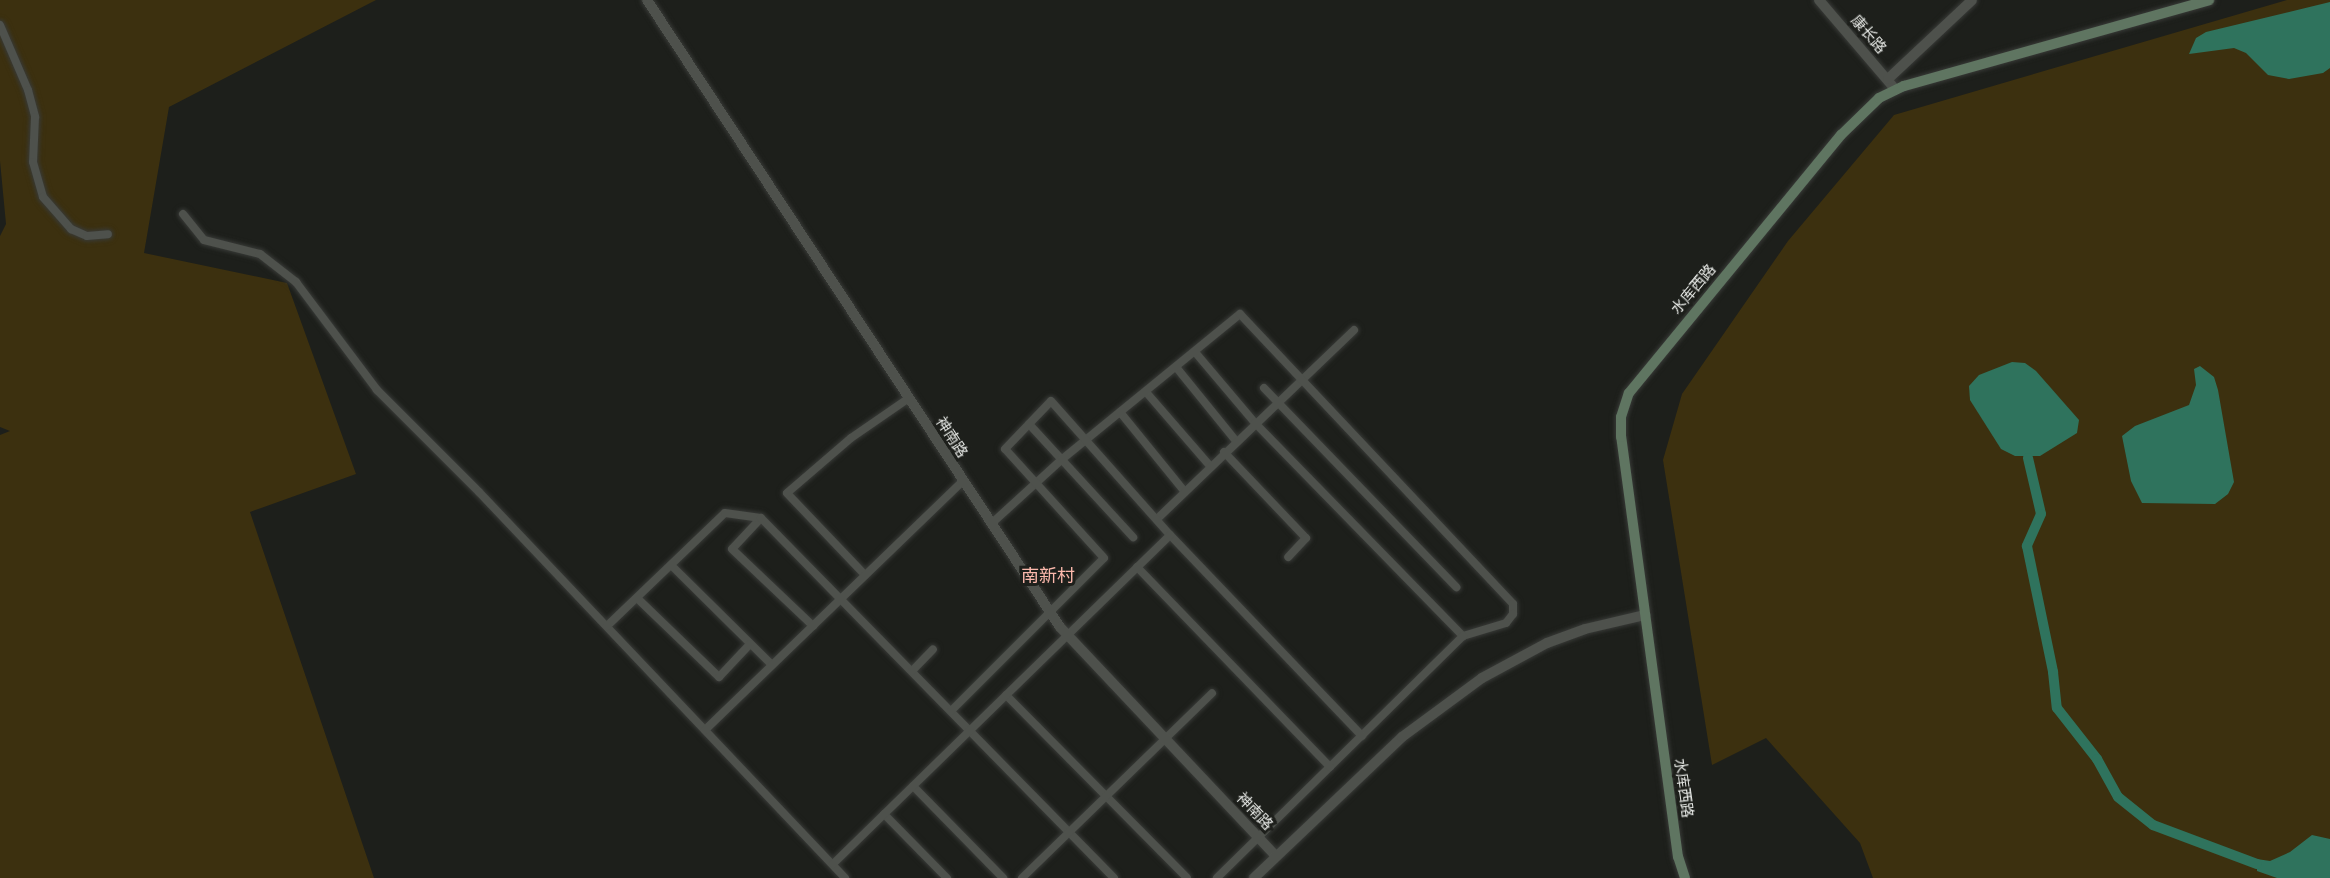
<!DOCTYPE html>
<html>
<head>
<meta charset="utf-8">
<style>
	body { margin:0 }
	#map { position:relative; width:2330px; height:878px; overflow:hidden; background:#1d1f1b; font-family:Arial,"Noto Sans SC",sans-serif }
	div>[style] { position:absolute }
	.green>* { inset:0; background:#3c300f }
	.water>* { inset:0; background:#2f735d }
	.canal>* { height:10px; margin:-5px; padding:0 5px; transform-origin:5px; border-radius:5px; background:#2f735d }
	.roads { filter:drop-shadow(0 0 2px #383a37) drop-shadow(0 0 2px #383a37) }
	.minor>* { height:8px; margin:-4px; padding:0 4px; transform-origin:4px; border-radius:4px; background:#4e514c }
	.tertiary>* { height:10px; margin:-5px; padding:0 5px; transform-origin:5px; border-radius:5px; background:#4e514c }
	.secondary>* { height:10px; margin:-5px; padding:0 5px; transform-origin:5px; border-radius:5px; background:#5f7561 }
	span { translate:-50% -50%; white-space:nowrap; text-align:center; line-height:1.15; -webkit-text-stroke:6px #1d1f1b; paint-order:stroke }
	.street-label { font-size:15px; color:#e6e8e5 }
	.quarter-label { font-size:18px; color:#fbb8ac }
</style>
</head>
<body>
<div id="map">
	<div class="green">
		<i style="clip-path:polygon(0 0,376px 0,169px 107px,144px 253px,287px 283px,356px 474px,250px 512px,374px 878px,0 878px,0 435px,10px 431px,0 427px,0 236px,6px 224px,0 161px)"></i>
		<i style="clip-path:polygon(2287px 0,2330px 0,2330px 878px,1873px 878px,1860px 843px,1766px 738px,1712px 765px,1663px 460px,1682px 394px,1788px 241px,1894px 115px)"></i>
	</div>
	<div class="water">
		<i style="clip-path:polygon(2330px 2px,2330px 68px,2323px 73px,2289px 79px,2268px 75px,2246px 53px,2234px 48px,2189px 54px,2196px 38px,2206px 32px)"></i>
		<i style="clip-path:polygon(2012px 362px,2025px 363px,2036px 371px,2079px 420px,2077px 433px,2040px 456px,2015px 456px,2001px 449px,1970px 400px,1969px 386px,1979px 375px)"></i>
		<i style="clip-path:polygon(2200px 366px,2214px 377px,2218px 390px,2234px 482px,2228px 494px,2215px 504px,2142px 503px,2131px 481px,2122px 436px,2135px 426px,2189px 405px,2196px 385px,2194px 369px)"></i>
		<i style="clip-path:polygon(2312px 835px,2330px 839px,2330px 878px,2277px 878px,2257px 871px,2257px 859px,2270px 861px,2290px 852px)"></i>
	</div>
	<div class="canal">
		<i style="left:2028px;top:458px;width:57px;rotate:76.9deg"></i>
		<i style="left:2041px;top:514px;width:35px;rotate:114deg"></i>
		<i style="left:2027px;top:546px;width:129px;rotate:78.3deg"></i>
		<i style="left:2053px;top:672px;width:36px;rotate:84deg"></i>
		<i style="left:2057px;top:708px;width:65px;rotate:51.9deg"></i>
		<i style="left:2097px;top:759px;width:43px;rotate:61.1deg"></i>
		<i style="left:2118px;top:797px;width:45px;rotate:38.7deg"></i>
		<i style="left:2153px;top:825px;width:111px;rotate:20.6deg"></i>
	</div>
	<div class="roads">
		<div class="minor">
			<i style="left:0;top:25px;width:71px;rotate:66.7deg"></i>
			<i style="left:28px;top:90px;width:28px;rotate:75deg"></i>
			<i style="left:35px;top:117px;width:45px;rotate:92.5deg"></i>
			<i style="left:33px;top:162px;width:36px;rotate:74deg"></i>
			<i style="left:43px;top:197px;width:43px;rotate:48.8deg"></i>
			<i style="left:71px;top:229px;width:17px;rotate:24deg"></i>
			<i style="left:87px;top:236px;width:21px;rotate:-5deg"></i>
			<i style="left:183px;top:214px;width:33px;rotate:51deg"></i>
			<i style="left:204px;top:240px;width:58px;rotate:14deg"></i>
			<i style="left:260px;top:254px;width:46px;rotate:37.9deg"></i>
			<i style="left:296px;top:282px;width:135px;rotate:53.1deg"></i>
			<i style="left:377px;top:390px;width:144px;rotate:45deg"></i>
			<i style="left:479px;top:492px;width:532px;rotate:46.52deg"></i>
			<i style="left:1195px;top:352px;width:93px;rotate:49.8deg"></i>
			<i style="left:1255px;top:423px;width:298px;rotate:45.7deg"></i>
			<i style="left:1176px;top:367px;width:95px;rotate:51deg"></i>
			<i style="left:1264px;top:388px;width:277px;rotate:46deg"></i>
			<i style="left:1146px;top:392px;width:98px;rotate:49.1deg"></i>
			<i style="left:1120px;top:412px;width:103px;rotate:50.9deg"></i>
			<i style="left:1029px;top:424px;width:154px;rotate:47.4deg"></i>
			<i style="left:1224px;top:452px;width:119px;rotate:46.4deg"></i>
			<i style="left:1306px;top:538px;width:26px;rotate:133deg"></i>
			<i style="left:761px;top:518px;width:42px;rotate:133.1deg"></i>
			<i style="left:732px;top:549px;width:112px;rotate:43.5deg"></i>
			<i style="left:1157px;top:519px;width:273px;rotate:-43.8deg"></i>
			<i style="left:991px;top:524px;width:95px;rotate:-42.4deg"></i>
			<i style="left:1061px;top:460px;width:231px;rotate:-39.2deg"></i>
			<i style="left:1240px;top:314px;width:398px;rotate:46.7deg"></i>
			<i style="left:1513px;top:604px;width:10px;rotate:90deg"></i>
			<i style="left:1513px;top:614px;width:11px;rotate:128deg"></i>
			<i style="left:1506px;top:623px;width:45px;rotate:163.2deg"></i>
			<i style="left:1463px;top:636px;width:345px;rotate:135.5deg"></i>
			<i style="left:671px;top:565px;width:142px;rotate:44.7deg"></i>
			<i style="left:1137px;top:567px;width:278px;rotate:46deg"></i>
			<i style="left:865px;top:575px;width:113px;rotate:-133.6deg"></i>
			<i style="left:787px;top:493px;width:84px;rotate:-40.7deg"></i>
			<i style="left:851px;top:438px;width:70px;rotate:-34.6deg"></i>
			<i style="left:637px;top:598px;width:114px;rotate:43.9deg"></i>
			<i style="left:719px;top:677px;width:45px;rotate:-46.8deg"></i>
			<i style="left:607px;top:626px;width:163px;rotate:-43.8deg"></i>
			<i style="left:725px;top:513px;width:36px;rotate:8deg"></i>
			<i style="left:761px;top:518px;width:504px;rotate:45.56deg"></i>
			<i style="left:912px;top:671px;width:30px;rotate:-46deg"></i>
			<i style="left:1006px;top:695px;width:257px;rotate:45.3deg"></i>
			<i style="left:951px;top:711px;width:216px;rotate:-45deg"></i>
			<i style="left:1104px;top:558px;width:147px;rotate:-132.2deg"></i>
			<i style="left:1005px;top:449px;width:66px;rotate:-46.2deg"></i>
			<i style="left:1051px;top:401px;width:179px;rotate:48.4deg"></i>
			<i style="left:1170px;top:535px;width:278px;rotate:46.3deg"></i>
			<i style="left:705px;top:730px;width:359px;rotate:-44deg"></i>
			<i style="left:913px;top:786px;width:129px;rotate:45.6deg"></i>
			<i style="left:884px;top:814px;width:90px;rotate:45.5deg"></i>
			<i style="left:833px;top:864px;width:471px;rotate:-44.3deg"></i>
			<i style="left:1022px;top:878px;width:265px;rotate:-44.2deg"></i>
		</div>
		<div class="tertiary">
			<i style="left:647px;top:0;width:751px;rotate:56.63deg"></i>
			<i style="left:1060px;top:627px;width:315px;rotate:46.7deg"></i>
			<i style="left:1819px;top:0;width:117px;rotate:49.5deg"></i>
			<i style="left:1888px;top:79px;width:115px;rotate:-43.2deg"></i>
			<i style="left:1254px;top:878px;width:204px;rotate:-43.6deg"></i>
			<i style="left:1402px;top:737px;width:99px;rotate:-36.4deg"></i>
			<i style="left:1482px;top:678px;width:74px;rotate:-28.3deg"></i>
			<i style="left:1547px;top:643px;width:40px;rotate:-20.2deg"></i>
			<i style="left:1585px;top:629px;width:62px;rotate:-13.1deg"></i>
		</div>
		<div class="secondary">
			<i style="left:1685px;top:878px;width:22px;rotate:-108deg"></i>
			<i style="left:1678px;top:857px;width:424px;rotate:-97.7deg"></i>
			<i style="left:1621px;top:437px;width:20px;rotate:-90deg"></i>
			<i style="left:1621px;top:417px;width:25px;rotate:-72deg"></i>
			<i style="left:1629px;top:393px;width:334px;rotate:-50.6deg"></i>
			<i style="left:1841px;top:135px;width:53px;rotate:-44.2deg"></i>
			<i style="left:1879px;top:98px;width:28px;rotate:-26deg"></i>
			<i style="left:1904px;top:86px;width:317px;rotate:-15.7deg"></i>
		</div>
	</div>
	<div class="street-label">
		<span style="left:1869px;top:34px;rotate:49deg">康长路</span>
		<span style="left:1693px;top:289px;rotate:-50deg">水库西路</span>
		<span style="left:952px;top:437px;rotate:57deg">神南路</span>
		<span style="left:1684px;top:788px;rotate:82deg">水库西路</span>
		<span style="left:1255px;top:811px;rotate:46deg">神南路</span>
	</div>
	<div class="quarter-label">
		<span style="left:1048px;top:576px">南新村</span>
	</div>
</div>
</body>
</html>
